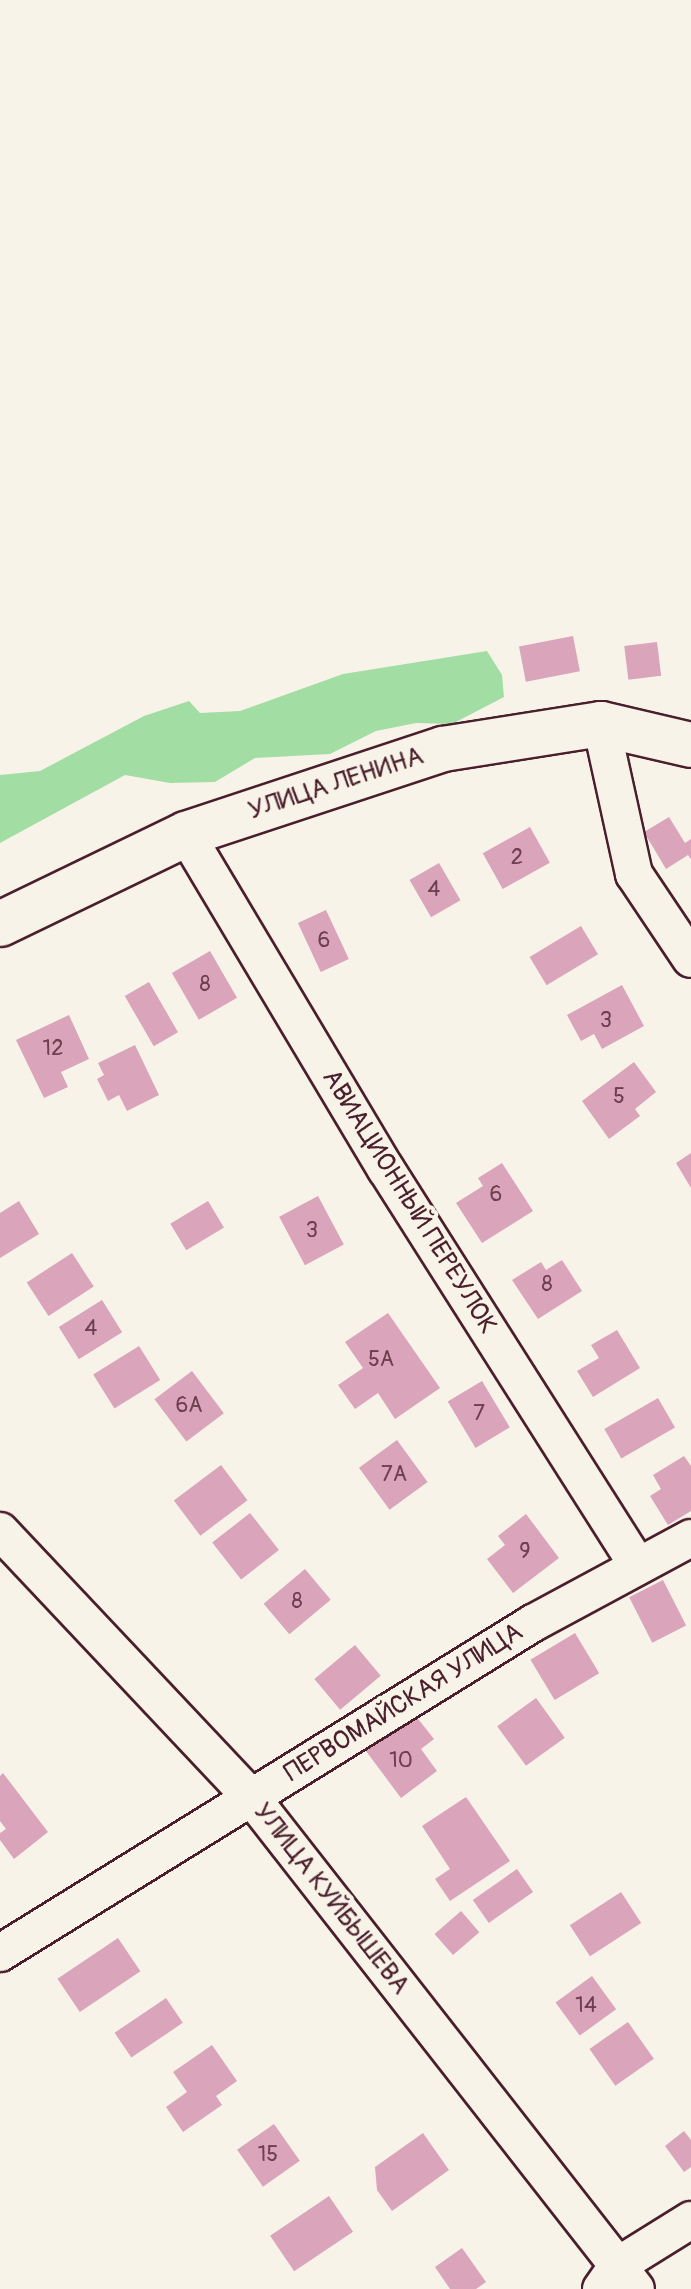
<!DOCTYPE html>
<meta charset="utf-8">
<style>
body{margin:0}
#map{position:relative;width:691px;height:2289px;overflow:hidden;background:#f7f3e8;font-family:Pangolin,sans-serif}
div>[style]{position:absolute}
.green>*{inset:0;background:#a2dea4}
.building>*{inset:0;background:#daa4bb;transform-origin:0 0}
.roads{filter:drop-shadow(2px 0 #4a1f2b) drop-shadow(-2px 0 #4a1f2b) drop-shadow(0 2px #4a1f2b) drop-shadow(0 -2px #4a1f2b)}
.minor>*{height:36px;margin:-18px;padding:0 18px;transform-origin:18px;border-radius:18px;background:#f7f3e8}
.tertiary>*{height:44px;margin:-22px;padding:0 22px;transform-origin:22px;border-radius:22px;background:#f7f3e8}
span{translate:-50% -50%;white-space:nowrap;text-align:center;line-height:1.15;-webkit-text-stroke:8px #f7f3e8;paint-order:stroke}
.number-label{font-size:22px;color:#6e404f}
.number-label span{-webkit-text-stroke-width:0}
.street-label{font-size:26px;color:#4a1f2b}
</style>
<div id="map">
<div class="green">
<div style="clip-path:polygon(487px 651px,502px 675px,504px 697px,452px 724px,416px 723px,376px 731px,330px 754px,255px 758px,215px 782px,170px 783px,125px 775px,0 843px,0 775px,40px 771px,144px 716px,189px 701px,200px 713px,240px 711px,343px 674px)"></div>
</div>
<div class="building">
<div style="left:573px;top:636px;width:36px;height:55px;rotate:79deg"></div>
<div style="left:657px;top:642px;width:34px;height:33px;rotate:83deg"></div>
<div style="clip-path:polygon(669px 817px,685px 843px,691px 839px,691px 859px,688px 855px,666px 869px,644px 832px)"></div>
<div style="left:530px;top:827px;width:41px;height:54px;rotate:61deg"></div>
<div style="left:439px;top:863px;width:43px;height:34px;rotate:60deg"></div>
<div style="left:326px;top:910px;width:54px;height:31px;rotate:65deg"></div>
<div style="left:581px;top:926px;width:33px;height:60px;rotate:59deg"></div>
<div style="left:210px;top:951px;width:54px;height:44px;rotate:60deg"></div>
<div style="left:149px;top:982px;width:58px;height:28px;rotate:60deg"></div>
<div style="clip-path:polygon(622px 985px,644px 1026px,602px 1049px,594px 1034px,581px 1041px,567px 1015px)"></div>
<div style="clip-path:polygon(69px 1015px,89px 1059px,61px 1072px,68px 1087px,44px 1098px,16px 1040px)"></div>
<div style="clip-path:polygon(135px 1045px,159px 1095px,127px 1111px,119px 1095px,108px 1101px,97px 1079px,104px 1075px,98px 1063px)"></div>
<div style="clip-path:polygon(634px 1062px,656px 1092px,635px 1109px,640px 1116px,609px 1139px,582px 1101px)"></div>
<div style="clip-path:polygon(691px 1153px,691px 1188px,676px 1163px)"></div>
<div style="clip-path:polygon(502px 1163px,533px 1211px,482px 1243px,456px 1203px,483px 1186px,478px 1178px)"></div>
<div style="left:318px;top:1196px;width:55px;height:44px;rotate:62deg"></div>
<div style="clip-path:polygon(19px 1201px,39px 1234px,0 1258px,0 1213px)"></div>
<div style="left:208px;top:1201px;width:31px;height:44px;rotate:59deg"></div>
<div style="left:72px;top:1253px;width:40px;height:54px;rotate:57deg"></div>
<div style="clip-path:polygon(562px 1260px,582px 1291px,538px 1319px,512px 1280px,541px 1262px,546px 1270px)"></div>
<div style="left:102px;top:1300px;width:38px;height:51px;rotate:58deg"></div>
<div style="clip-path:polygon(388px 1313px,440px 1388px,395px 1419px,378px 1393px,355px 1409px,338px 1385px,363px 1368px,345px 1342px)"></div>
<div style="clip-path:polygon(617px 1330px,640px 1368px,593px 1397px,577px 1371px,599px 1358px,591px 1345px)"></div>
<div style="left:139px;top:1346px;width:40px;height:54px;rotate:58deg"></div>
<div style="left:192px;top:1371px;width:53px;height:47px;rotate:53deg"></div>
<div style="left:482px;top:1381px;width:54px;height:40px;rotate:59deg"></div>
<div style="left:658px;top:1398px;width:34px;height:62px;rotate:60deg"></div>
<div style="left:397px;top:1440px;width:52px;height:47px;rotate:54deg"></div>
<div style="clip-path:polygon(684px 1456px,691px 1466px,691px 1511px,668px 1525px,650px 1496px,661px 1489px,653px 1475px)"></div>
<div style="left:221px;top:1465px;width:44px;height:59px;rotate:53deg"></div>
<div style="left:250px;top:1513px;width:47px;height:48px;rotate:52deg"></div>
<div style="clip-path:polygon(526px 1514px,559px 1558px,513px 1593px,487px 1559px,505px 1545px,498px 1536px)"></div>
<div style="left:305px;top:1569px;width:40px;height:54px;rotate:50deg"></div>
<div style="left:663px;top:1580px;width:51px;height:38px;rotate:63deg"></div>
<div style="left:575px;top:1633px;width:47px;height:52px;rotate:59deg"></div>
<div style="left:355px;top:1645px;width:40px;height:53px;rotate:50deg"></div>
<div style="left:536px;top:1698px;width:49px;height:48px;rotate:54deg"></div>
<div style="clip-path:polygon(415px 1715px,434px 1739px,421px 1749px,437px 1771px,401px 1798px,366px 1751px)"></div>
<div style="clip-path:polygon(3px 1773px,48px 1832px,14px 1859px,0 1840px,0 1833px,6px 1829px,0 1821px,0 1776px)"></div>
<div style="clip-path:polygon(466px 1797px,510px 1861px,450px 1901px,435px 1879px,450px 1869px,422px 1826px)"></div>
<div style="left:517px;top:1869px;width:28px;height:54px;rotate:55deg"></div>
<div style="left:621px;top:1892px;width:37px;height:61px;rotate:57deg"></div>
<div style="left:461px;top:1911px;width:28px;height:35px;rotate:49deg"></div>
<div style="left:118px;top:1938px;width:40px;height:73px;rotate:56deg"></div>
<div style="left:592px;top:1976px;width:41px;height:45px;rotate:54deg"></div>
<div style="left:166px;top:1998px;width:30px;height:62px;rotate:56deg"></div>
<div style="left:628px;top:2022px;width:45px;height:47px;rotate:55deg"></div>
<div style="clip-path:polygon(212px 2045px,237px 2081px,216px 2096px,222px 2105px,183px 2132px,166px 2107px,187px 2092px,173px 2072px)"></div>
<div style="left:274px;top:2124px;width:45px;height:45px;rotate:55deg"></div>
<div style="clip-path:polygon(684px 2131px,691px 2140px,691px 2167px,684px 2172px,665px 2146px)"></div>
<div style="clip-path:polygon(423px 2133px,449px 2170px,392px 2211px,377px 2190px,375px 2167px)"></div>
<div style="left:329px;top:2196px;width:43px;height:71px;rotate:56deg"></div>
<div style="clip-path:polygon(462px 2248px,486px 2282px,476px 2289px,450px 2289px,435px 2267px)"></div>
</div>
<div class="roads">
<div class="minor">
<div style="left:601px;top:724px;width:154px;rotate:77.6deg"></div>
<div style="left:634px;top:874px;width:102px;rotate:56.2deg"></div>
<div style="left:186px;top:834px;width:390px;rotate:59.2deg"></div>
<div style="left:386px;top:1169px;width:470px;rotate:57.6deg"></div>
<div style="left:0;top:1531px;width:367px;rotate:46.7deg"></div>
<div style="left:252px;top:1798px;width:623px;rotate:51.97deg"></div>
<div style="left:0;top:1953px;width:627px;rotate:-31.76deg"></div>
<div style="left:533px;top:1623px;width:179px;rotate:-28.3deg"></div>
<div style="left:601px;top:2289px;width:28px;rotate:-55deg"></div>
<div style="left:617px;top:2266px;width:87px;rotate:-31.9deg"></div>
</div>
<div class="tertiary">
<div style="left:0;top:924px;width:207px;rotate:-25.8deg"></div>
<div style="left:186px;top:834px;width:271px;rotate:-18.3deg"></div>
<div style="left:443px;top:749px;width:160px;rotate:-9deg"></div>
<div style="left:601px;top:724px;width:92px;rotate:13.1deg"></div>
</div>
</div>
<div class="number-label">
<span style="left:517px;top:858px">2</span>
<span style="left:434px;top:890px">4</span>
<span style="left:324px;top:941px">6</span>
<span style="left:205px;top:985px">8</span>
<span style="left:606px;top:1021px">3</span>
<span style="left:53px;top:1049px">12</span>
<span style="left:619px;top:1097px">5</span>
<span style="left:496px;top:1195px">6</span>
<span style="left:312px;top:1231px">3</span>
<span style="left:547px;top:1285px">8</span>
<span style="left:91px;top:1329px">4</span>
<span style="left:381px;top:1360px">5А</span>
<span style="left:189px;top:1406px">6А</span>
<span style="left:479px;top:1414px">7</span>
<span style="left:394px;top:1475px">7А</span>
<span style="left:525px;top:1552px">9</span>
<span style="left:297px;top:1602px">8</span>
<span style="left:401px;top:1761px">10</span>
<span style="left:586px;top:2006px">14</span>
<span style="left:268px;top:2155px">15</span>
</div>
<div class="street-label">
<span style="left:336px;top:784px;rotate:-18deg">УЛИЦА ЛЕНИНА</span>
<span style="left:409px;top:1202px;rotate:58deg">АВИАЦИОННЫЙ ПЕРЕУЛОК</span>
<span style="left:404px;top:1703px;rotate:-32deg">ПЕРВОМАЙСКАЯ УЛИЦА</span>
<span style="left:331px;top:1899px;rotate:52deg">УЛИЦА КУЙБЫШЕВА</span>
</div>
</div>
